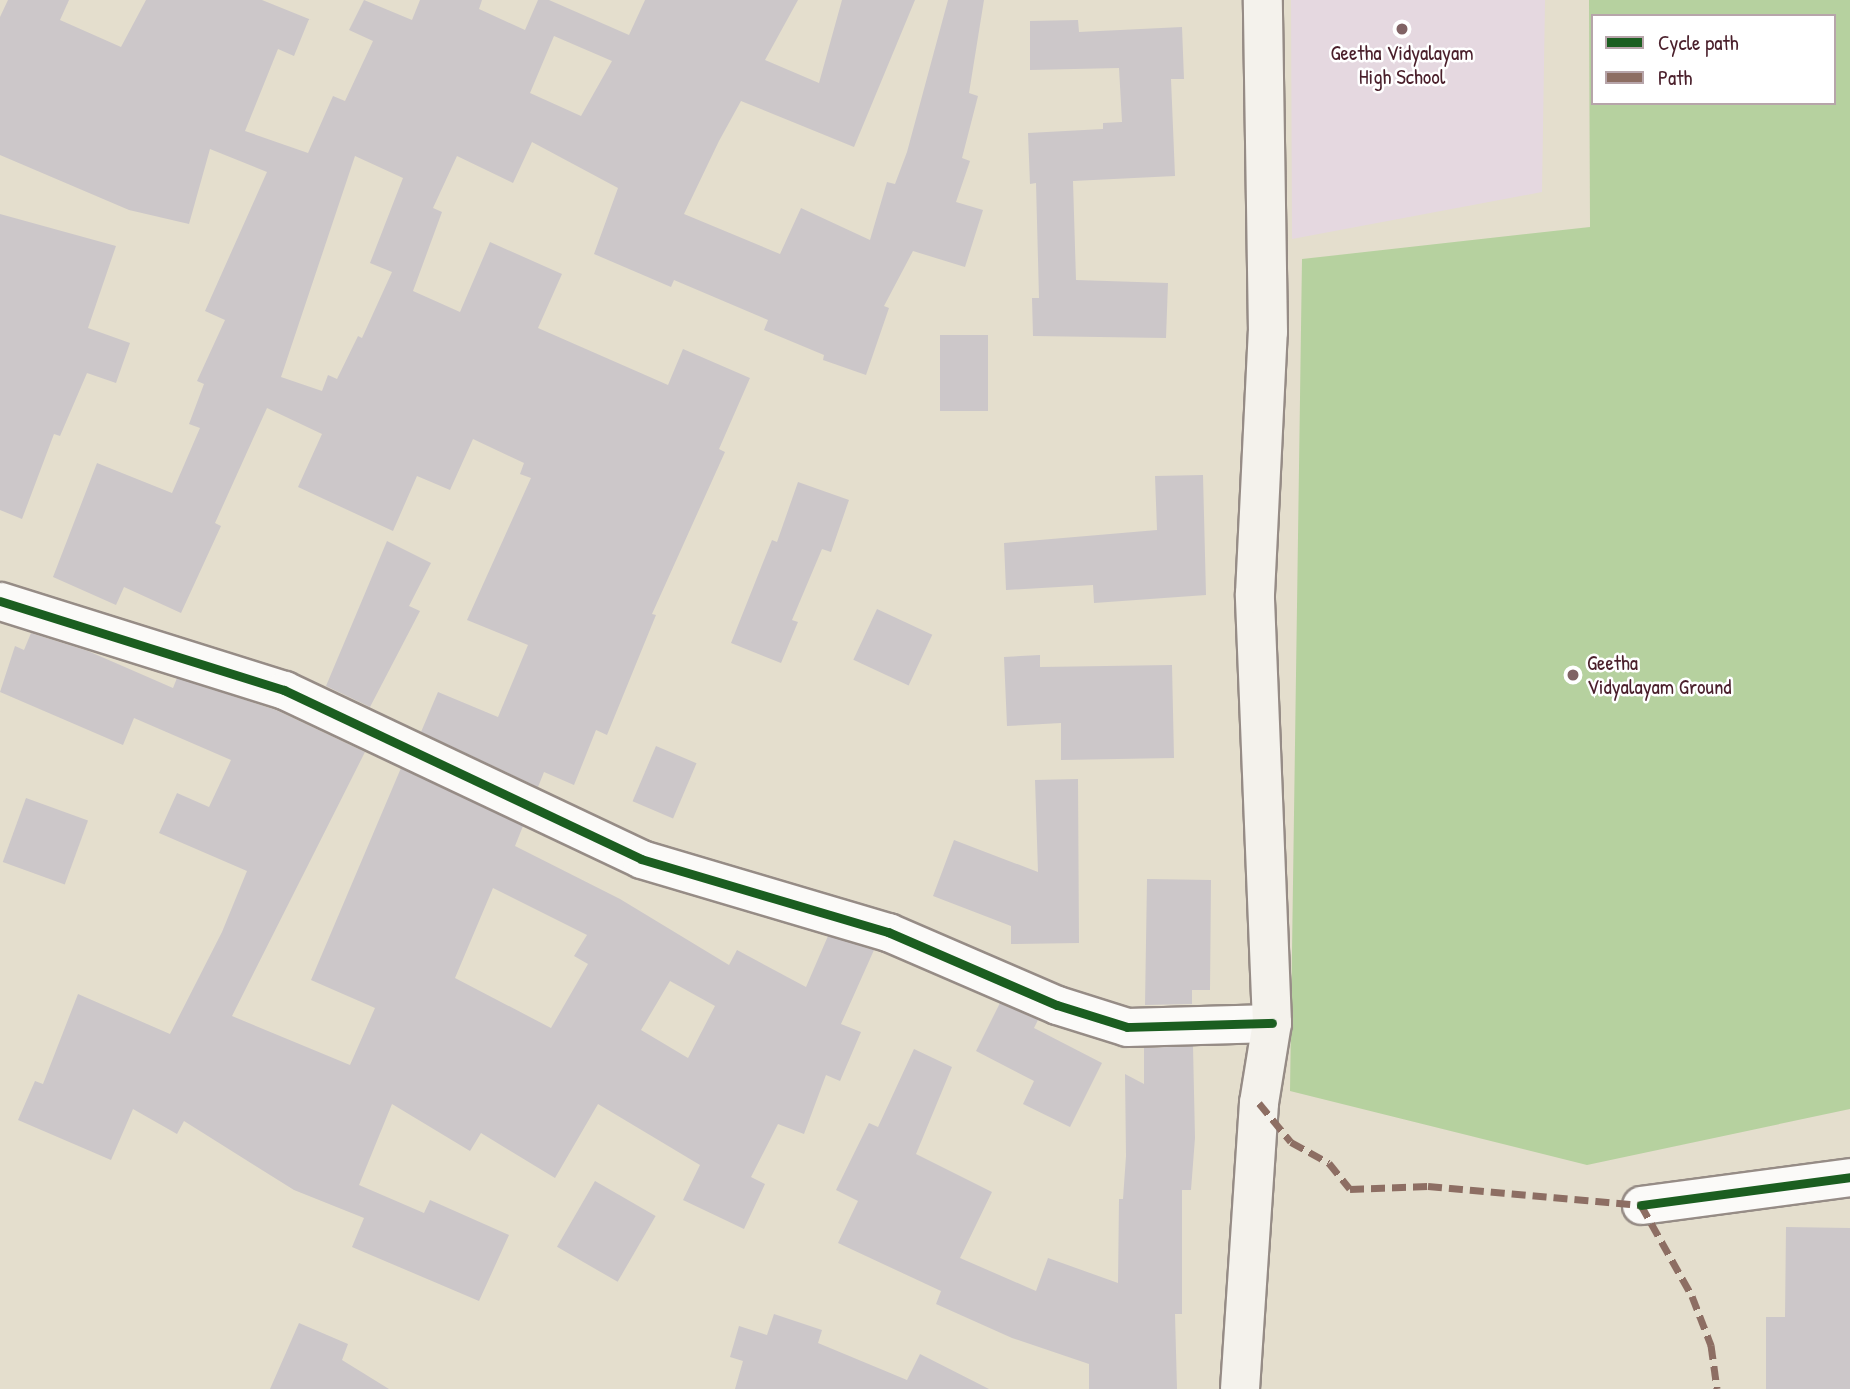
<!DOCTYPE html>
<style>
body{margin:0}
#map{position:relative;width:1850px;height:1389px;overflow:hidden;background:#e4decd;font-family:"Patrick Hand",sans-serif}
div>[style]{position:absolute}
.built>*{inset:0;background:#e5d8e0}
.green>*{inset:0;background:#b6d19f}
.building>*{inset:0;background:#ccc7c9;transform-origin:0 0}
.roads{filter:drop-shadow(2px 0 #968c86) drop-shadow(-2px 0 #968c86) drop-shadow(0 2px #968c86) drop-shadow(0 -2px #968c86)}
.minor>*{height:37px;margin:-18.5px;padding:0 18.5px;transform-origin:18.5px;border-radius:18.5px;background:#fbfaf8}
.secondary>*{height:38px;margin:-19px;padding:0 19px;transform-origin:19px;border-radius:19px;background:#f4f2ec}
.quiet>*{height:7px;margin-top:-3.5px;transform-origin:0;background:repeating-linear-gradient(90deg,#8d6e63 0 14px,transparent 0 21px)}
.cycleway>*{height:9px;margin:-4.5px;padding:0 4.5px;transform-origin:4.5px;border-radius:4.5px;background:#1b5e20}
.dots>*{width:19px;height:19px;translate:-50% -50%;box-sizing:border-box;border:4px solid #fff;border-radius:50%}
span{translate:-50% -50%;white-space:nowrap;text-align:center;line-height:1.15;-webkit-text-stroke:5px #fff;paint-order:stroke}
.poi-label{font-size:21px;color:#4a1f2b}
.left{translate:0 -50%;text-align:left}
.legend{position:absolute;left:1591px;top:14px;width:245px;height:91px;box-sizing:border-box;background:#fff;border:2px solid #b7a5aa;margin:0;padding:9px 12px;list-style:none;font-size:21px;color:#4a1f2b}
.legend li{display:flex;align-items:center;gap:14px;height:35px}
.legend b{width:35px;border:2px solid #b7a5aa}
</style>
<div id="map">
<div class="built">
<div style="clip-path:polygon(1291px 0,1545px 0,1542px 192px,1292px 239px)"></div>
</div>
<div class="green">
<div style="clip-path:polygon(evenodd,1589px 0,1850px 0,1850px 1109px,1587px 1165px,1290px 1091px,1302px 259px,1590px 227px,1589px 0,1593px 16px,1834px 16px,1834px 103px,1593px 103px,1593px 16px)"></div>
</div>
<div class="building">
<div style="clip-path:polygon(evenodd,8px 0,69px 0,60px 20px,121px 47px,146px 0,262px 0,309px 19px,294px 56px,278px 49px,245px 131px,308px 153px,333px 96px,345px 101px,373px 41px,349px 30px,364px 0,412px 20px,420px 0,482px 0,479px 9px,525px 30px,538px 0,549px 0,629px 35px,645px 0,798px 0,765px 60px,819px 83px,842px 0,915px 0,854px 147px,741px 101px,719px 141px,684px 214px,780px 254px,801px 208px,870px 240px,887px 182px,895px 184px,907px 152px,948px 0,984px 0,969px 93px,978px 96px,962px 158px,970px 161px,956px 202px,983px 210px,965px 267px,913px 251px,884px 306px,889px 308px,866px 375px,823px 360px,824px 355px,764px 330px,768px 320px,674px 280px,671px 287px,594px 254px,618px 188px,532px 142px,513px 183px,457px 156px,433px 208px,442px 212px,413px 291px,460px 312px,490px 242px,562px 274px,538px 328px,668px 385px,683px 349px,750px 378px,719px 449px,725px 452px,652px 614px,656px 615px,607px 735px,596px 730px,574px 785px,544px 772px,538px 787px,421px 732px,438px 692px,498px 717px,528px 645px,467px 620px,531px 478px,520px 474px,524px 463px,473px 439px,450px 490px,417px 476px,393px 531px,298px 487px,322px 434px,267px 408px,215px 523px,221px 526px,181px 613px,124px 587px,116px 605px,53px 577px,97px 463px,172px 493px,200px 428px,189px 424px,204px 384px,197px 381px,225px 320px,205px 311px,267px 172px,210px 149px,189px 224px,129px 210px,0 155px,0 17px,8px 0,554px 36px,612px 61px,581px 116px,530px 93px,554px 36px,8px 0,355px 156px,403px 178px,370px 263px,392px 272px,362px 338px,358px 336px,337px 379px,328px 375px,322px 391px,281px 377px,355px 156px)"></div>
<div style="clip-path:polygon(1078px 20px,1079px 32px,1182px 27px,1184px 79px,1171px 79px,1175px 176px,1073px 181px,1076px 280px,1168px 283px,1166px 338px,1033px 336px,1032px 298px,1039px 298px,1036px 183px,1030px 184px,1028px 133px,1103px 129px,1103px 123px,1122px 122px,1119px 68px,1030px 70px,1030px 21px)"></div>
<div style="clip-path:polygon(0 214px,116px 246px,88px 328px,130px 343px,116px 383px,87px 373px,60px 436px,54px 434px,22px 519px,0 510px)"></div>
<div style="left:940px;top:335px;width:48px;height:76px"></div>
<div style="clip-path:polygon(1203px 475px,1206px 595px,1094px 603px,1093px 585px,1006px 590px,1004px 543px,1157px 530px,1155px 476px)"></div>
<div style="clip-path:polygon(798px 482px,849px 500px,831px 552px,822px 549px,792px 620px,798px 622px,781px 663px,731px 643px,772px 540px,777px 542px)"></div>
<div style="clip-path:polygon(387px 541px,431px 563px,409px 606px,420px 611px,370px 707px,326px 686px)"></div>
<div style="left:877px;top:609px;width:61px;height:56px;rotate:25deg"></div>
<div style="clip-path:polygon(evenodd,31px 633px,88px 651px,173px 688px,177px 678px,276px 710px,365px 752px,232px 1016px,350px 1065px,375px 1008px,311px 980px,401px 768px,523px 826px,515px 846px,620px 899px,729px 965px,737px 950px,806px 987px,828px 936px,874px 950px,841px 1024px,861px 1032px,840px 1081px,826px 1075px,804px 1134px,778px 1124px,751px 1177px,765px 1184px,744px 1229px,683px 1200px,700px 1165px,598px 1104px,555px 1178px,481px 1133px,470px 1151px,392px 1104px,359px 1185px,424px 1213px,430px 1200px,509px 1235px,479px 1301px,352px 1247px,364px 1218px,294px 1190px,184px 1121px,177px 1134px,133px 1109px,111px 1160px,18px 1120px,35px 1081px,43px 1084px,78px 994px,170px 1034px,222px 932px,247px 871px,159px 833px,177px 793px,209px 807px,231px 760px,134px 718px,123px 745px,0 692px,15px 646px,24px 650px,31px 633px,493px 888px,587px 935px,574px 956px,588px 964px,551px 1028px,455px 978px,493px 888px,31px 633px,670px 981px,715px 1006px,688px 1058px,641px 1030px,670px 981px)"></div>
<div style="clip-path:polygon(1040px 655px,1040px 667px,1172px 665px,1174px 758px,1061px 760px,1061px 723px,1007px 726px,1004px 657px)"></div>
<div style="left:656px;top:746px;width:44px;height:60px;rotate:23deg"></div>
<div style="clip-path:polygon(1078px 779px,1079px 943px,1011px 944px,1011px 926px,933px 896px,954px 840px,1038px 872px,1035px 780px)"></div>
<div style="left:26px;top:798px;width:66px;height:68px;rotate:20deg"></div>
<div style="clip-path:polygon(1147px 879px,1211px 880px,1210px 990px,1192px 990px,1192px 1004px,1145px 1005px)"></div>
<div style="clip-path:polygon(1000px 1003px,1038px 1020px,1034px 1028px,1102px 1063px,1070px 1127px,1023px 1104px,1034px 1081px,976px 1051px)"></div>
<div style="clip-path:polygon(1193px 1046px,1195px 1138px,1191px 1190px,1182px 1190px,1182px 1314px,1175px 1314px,1177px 1389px,1089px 1389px,1089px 1364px,1012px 1338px,936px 1304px,941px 1291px,838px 1243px,858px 1201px,836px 1190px,869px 1123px,878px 1127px,914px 1049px,952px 1067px,916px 1154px,992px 1192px,960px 1258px,1036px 1291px,1048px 1258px,1118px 1283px,1119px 1199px,1123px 1199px,1126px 1156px,1125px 1074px,1144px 1084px,1144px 1048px)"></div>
<div style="left:595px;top:1181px;width:70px;height:76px;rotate:30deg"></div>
<div style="clip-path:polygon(1786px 1227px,1850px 1228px,1850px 1389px,1766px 1389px,1766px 1317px,1785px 1317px)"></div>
<div style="clip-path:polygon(774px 1314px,822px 1330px,818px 1343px,907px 1380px,920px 1354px,989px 1389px,735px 1389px,743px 1361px,730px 1357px,739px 1326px,767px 1335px)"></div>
<div style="clip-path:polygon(299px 1323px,348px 1344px,342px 1360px,389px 1389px,270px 1389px)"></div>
</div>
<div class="roads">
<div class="minor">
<div style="left:0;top:601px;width:298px;rotate:17.4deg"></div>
<div style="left:284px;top:690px;width:395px;rotate:25.3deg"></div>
<div style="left:641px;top:859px;width:258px;rotate:16.5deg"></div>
<div style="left:888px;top:932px;width:184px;rotate:23.4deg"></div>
<div style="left:1057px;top:1005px;width:73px;rotate:17.4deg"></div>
<div style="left:1127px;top:1027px;width:145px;rotate:-1.6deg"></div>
<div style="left:1641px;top:1205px;width:211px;rotate:-7.6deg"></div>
</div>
<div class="secondary">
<div style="left:1240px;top:1389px;width:287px;rotate:-86.2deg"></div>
<div style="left:1259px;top:1103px;width:81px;rotate:-80.8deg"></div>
<div style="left:1272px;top:1023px;width:429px;rotate:-92.3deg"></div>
<div style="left:1255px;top:594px;width:262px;rotate:-87.2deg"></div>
<div style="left:1268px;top:332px;width:332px;rotate:-90.9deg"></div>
</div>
</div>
<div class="quiet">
<div style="left:1259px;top:1103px;width:50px;rotate:50.6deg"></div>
<div style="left:1291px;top:1142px;width:43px;rotate:28.9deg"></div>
<div style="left:1329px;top:1163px;width:33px;rotate:51deg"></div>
<div style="left:1350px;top:1189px;width:78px;rotate:-2.2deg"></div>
<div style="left:1428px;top:1186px;width:214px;rotate:5.1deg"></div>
<div style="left:1641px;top:1205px;width:104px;rotate:60.7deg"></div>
<div style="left:1692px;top:1296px;width:53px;rotate:68.8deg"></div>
<div style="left:1711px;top:1345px;width:44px;rotate:82.2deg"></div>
</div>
<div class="cycleway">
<div style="left:0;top:601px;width:298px;rotate:17.4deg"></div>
<div style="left:284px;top:690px;width:395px;rotate:25.3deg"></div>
<div style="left:641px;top:859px;width:258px;rotate:16.5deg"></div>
<div style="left:888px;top:932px;width:184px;rotate:23.4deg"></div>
<div style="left:1057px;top:1005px;width:73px;rotate:17.4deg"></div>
<div style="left:1127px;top:1027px;width:145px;rotate:-1.6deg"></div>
<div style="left:1641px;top:1205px;width:211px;rotate:-7.6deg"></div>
</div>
<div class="dots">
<div style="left:1402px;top:29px;background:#806264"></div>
<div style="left:1573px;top:675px;background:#806264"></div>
</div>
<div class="poi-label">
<span style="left:1402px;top:65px">Geetha Vidyalayam<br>High School</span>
<span class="left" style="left:1587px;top:675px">Geetha<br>Vidyalayam Ground</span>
</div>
<ul class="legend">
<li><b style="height:9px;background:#1b5e20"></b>Cycle path</li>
<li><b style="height:9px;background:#8d6e63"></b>Path</li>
</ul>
</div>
